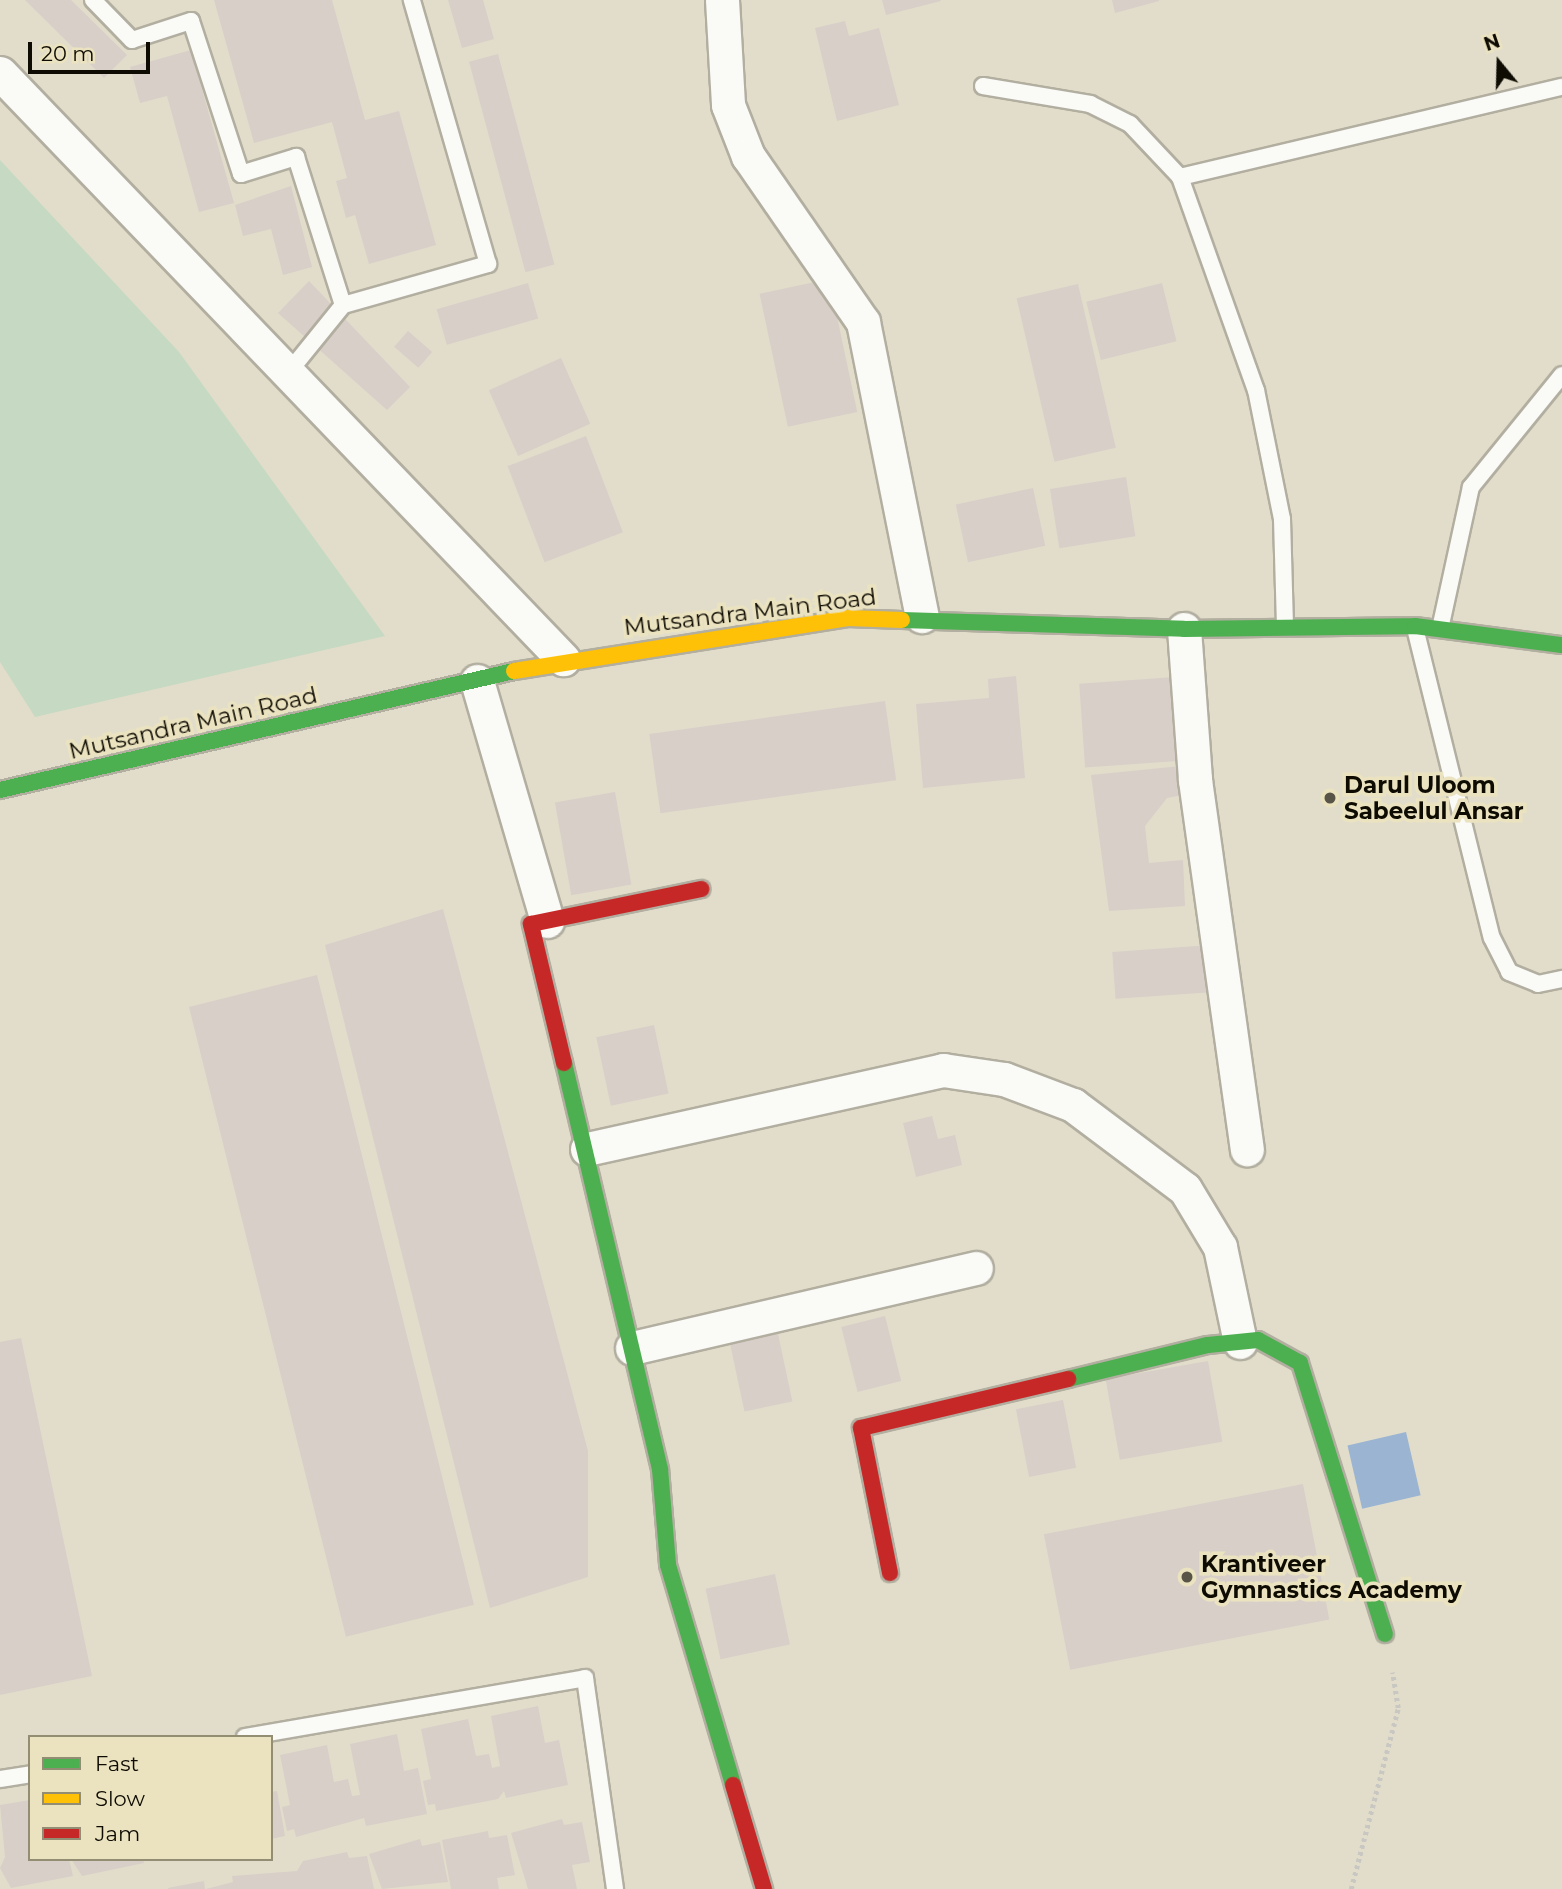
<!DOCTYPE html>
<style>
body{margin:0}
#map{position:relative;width:1562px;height:1889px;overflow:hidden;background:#e1ddca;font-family:Montserrat,sans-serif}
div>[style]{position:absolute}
.green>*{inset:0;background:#c6d9c2}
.water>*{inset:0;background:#9ab4d2;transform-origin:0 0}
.building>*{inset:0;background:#d8cfc9;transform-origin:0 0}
.path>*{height:4.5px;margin-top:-2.25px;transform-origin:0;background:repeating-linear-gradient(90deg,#c8c7c2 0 3.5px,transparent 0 7px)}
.roads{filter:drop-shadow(2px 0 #b2aea0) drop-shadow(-2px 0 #b2aea0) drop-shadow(0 2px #b2aea0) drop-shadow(0 -2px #b2aea0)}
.lane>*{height:16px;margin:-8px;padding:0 8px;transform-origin:8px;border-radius:8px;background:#fafaf7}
.street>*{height:33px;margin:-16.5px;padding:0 16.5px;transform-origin:16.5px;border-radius:16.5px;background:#fafaf7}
.fast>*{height:16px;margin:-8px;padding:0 8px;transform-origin:8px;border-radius:8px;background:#4caf50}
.slow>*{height:16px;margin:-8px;padding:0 8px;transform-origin:8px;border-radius:8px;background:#ffc107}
.jam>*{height:16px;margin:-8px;padding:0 8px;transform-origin:8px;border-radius:8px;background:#c62828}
.dots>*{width:19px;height:19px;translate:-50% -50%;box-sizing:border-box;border:4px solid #ebe3c0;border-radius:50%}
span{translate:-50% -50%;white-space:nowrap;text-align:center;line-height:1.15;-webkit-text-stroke:7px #ebe3c0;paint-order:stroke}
.street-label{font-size:23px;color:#0e0b02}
.poi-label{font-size:23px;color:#0e0b02;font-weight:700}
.left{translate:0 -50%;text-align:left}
.legend{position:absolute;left:28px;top:1735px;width:245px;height:126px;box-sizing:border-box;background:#ebe3c0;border:2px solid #938d74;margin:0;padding:9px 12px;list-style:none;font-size:21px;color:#0e0b02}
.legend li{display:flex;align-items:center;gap:14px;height:35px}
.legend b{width:35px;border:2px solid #938d74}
.north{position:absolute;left:1464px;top:28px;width:70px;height:70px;-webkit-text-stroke:5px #ebe3c0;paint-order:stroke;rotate:341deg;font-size:19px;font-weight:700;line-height:28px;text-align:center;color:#0e0b02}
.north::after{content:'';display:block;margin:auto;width:24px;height:32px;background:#0e0b02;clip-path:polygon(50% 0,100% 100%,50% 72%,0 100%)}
.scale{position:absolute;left:28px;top:42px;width:122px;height:32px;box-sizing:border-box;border:4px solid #0e0b02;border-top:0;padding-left:9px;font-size:21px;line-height:24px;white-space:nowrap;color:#0e0b02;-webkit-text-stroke:5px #ebe3c0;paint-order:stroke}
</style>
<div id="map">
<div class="green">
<div style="clip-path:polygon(0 160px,179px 352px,385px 636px,35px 717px,0 662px)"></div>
</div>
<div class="water">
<div style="left:1406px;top:1432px;width:65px;height:60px;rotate:77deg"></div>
</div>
<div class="building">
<div style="clip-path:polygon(25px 0,71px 0,127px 55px,104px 78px)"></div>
<div style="clip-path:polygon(214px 0,332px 0,365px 120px,399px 111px,436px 245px,369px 264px,355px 215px,346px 218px,336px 181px,347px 178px,332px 122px,254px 143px)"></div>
<div style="clip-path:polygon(448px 0,483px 0,494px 39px,462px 48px)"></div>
<div style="clip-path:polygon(882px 0,940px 0,941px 1px,886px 15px)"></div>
<div style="clip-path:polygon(1112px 0,1159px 0,1159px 1px,1115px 13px)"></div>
<div style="clip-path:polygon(845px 21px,849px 36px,879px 28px,899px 105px,837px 121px,815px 28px)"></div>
<div style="clip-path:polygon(191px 50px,234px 203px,199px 212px,167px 96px,140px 103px,130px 67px)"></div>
<div style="left:498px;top:54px;width:218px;height:30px;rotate:75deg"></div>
<div style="clip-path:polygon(291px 186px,312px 267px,283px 275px,271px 229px,243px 236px,235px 205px)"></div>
<div style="left:829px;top:279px;width:136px;height:71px;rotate:78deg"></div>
<div style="clip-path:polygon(309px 281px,410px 387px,387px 410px,278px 313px)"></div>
<div style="left:528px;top:283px;width:37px;height:95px;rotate:74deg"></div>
<div style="left:1162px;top:283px;width:60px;height:78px;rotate:76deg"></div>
<div style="left:1078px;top:284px;width:168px;height:63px;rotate:77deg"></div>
<div style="left:408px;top:331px;width:32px;height:21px;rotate:41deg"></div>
<div style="left:561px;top:358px;width:72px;height:79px;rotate:66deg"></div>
<div style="left:586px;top:436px;width:103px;height:84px;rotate:69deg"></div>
<div style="left:1126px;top:477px;width:60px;height:77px;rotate:81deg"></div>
<div style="left:1033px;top:488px;width:59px;height:79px;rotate:78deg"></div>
<div style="clip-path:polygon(1016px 676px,1025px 778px,923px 788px,916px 704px,989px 698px,988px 679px)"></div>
<div style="left:1175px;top:677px;width:84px;height:96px;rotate:86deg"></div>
<div style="left:885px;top:701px;width:80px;height:238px;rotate:82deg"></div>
<div style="clip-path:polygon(1181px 766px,1183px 795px,1167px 798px,1145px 826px,1149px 863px,1183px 860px,1185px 906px,1109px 911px,1091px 775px)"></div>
<div style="left:615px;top:792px;width:94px;height:61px;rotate:80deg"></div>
<div style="clip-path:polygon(443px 909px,588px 1451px,588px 1577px,490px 1608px,325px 945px)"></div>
<div style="left:1211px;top:945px;width:47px;height:99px;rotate:86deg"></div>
<div style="left:317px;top:975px;width:649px;height:132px;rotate:76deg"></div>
<div style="left:654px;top:1025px;width:70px;height:59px;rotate:78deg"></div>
<div style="clip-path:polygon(932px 1116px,938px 1139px,955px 1135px,962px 1165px,916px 1177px,903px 1123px)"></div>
<div style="left:885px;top:1316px;width:67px;height:45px;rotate:76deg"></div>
<div style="left:777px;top:1329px;width:74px;height:49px;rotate:78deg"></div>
<div style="clip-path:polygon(21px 1338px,92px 1676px,0 1695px,0 1342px)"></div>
<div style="left:1208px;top:1361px;width:82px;height:104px;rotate:80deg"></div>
<div style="left:1063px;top:1400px;width:69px;height:48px;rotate:79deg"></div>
<div style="left:1303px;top:1484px;width:138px;height:264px;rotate:79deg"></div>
<div style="left:775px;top:1574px;width:72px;height:71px;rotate:78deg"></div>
<div style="clip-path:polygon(538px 1706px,545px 1743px,559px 1740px,568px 1785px,506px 1798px,504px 1791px,498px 1799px,436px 1811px,435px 1804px,428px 1805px,423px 1781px,431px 1779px,421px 1729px,468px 1719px,476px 1756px,489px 1754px,492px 1768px,500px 1766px,491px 1716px)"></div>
<div style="clip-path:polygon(397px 1734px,404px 1771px,418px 1768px,427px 1814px,366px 1826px,364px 1818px,296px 1837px,294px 1829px,287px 1831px,282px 1807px,290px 1805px,280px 1755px,327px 1745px,334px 1782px,348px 1779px,352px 1796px,360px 1795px,350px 1744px)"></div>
<div style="clip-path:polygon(277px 1791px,285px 1836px,271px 1839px,271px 1792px)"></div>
<div style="clip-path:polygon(30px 1800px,30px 1859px,69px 1859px,73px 1876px,11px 1888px,0 1868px,5px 1857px,0 1805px)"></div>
<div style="clip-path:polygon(562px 1819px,564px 1825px,582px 1822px,590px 1862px,572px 1865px,577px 1889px,528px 1889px,511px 1833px)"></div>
<div style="clip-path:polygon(488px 1831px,489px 1838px,507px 1835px,515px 1875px,497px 1878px,499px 1889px,451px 1889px,442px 1840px)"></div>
<div style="clip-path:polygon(420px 1839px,422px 1846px,440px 1842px,448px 1882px,382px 1889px,369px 1854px)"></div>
<div style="clip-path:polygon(347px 1852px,349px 1858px,367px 1856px,374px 1889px,206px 1889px,233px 1882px,232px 1876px,297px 1871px,303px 1861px)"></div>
<div style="clip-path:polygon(71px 1859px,143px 1859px,144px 1863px,82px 1876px)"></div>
<div style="clip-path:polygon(204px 1881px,205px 1889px,168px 1889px,168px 1888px)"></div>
</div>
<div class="path">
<div style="left:1351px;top:1889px;width:187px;rotate:-75.4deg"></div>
<div style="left:1398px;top:1708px;width:36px;rotate:-99deg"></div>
</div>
<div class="roads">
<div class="lane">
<div style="left:93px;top:0;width:56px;rotate:45.7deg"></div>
<div style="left:132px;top:40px;width:62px;rotate:-17.9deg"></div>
<div style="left:191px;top:21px;width:161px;rotate:71.9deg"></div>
<div style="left:241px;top:174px;width:58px;rotate:-17.2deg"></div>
<div style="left:296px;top:157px;width:155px;rotate:72.4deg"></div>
<div style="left:983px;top:86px;width:109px;rotate:9.5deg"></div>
<div style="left:1090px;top:104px;width:45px;rotate:26.6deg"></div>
<div style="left:1130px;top:124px;width:73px;rotate:46.7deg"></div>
<div style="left:1180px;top:177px;width:226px;rotate:70.4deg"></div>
<div style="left:1256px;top:390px;width:132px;rotate:78.6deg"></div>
<div style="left:1282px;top:519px;width:108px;rotate:88.4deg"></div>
<div style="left:1180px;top:177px;width:392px;rotate:-13.3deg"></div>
<div style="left:288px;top:373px;width:87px;rotate:-51deg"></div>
<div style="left:343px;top:305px;width:151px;rotate:-15.8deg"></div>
<div style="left:488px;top:264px;width:275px;rotate:-106.1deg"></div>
<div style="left:1415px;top:628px;width:319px;rotate:76.1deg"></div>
<div style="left:1492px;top:938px;width:38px;rotate:63deg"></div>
<div style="left:1509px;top:972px;width:31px;rotate:22deg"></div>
<div style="left:1538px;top:984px;width:25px;rotate:-12deg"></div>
<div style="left:1440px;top:629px;width:145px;rotate:-77.7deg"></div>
<div style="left:1471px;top:487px;width:144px;rotate:-50.9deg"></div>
<div style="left:245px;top:1737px;width:345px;rotate:-9.8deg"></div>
<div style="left:585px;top:1678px;width:213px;rotate:81.9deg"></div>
<div style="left:0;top:1779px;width:30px;rotate:-9deg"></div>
</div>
<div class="street">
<div style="left:722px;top:0;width:105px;rotate:86.7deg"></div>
<div style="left:728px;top:105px;width:55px;rotate:68.6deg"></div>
<div style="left:748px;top:156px;width:202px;rotate:55.3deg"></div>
<div style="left:863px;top:322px;width:300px;rotate:78.7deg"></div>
<div style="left:0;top:73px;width:813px;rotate:46.15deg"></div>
<div style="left:1184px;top:629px;width:151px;rotate:85.8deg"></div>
<div style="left:1195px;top:780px;width:373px;rotate:82deg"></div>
<div style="left:477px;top:681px;width:250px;rotate:73.7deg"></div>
<div style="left:587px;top:1149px;width:365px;rotate:-12.5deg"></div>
<div style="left:943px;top:1070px;width:62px;rotate:8.4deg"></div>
<div style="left:1004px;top:1079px;width:74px;rotate:20.6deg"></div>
<div style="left:1073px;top:1105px;width:140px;rotate:36.9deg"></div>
<div style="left:1185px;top:1189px;width:68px;rotate:58.9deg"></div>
<div style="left:1220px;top:1247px;width:97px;rotate:78.1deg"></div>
<div style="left:632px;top:1348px;width:353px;rotate:-13.1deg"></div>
</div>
<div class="fast">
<div style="left:902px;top:620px;width:282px;rotate:1.8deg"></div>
<div style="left:1184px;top:629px;width:231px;rotate:-0.7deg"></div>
<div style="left:1415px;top:626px;width:148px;rotate:7.4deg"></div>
<div style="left:0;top:790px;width:528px;rotate:-13.04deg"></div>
<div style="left:564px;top:1063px;width:417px;rotate:76.7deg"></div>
<div style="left:660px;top:1469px;width:96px;rotate:85.2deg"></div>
<div style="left:668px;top:1565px;width:229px;rotate:73.5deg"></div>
<div style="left:1068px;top:1379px;width:144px;rotate:-13.7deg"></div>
<div style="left:1208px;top:1345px;width:50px;rotate:-5.7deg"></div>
<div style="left:1258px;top:1340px;width:48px;rotate:28.7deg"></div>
<div style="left:1300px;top:1363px;width:284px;rotate:72.6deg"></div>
</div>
<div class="slow">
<div style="left:514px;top:671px;width:338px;rotate:-9deg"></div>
<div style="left:848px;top:618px;width:54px;rotate:2.1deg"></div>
</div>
<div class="jam">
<div style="left:564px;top:1063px;width:143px;rotate:-103.4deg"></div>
<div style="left:531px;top:924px;width:174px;rotate:-11.6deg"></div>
<div style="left:890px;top:1573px;width:148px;rotate:-101.3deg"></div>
<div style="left:861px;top:1428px;width:213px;rotate:-13.3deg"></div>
<div style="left:733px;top:1785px;width:109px;rotate:73.4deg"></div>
</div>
</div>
<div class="dots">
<div style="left:1330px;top:798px;background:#585448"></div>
<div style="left:1187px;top:1577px;background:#585448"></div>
</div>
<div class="street-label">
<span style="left:750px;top:612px;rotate:-7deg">Mutsandra Main Road</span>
<span style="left:193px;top:723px;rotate:-13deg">Mutsandra Main Road</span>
</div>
<div class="poi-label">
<span class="left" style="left:1344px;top:798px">Darul Uloom<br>Sabeelul Ansar</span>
<span class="left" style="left:1201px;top:1577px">Krantiveer<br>Gymnastics Academy</span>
</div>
<ul class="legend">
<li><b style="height:9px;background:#4caf50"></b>Fast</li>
<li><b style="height:9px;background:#ffc107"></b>Slow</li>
<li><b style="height:9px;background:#c62828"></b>Jam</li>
</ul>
<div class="north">N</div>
<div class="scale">20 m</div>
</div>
